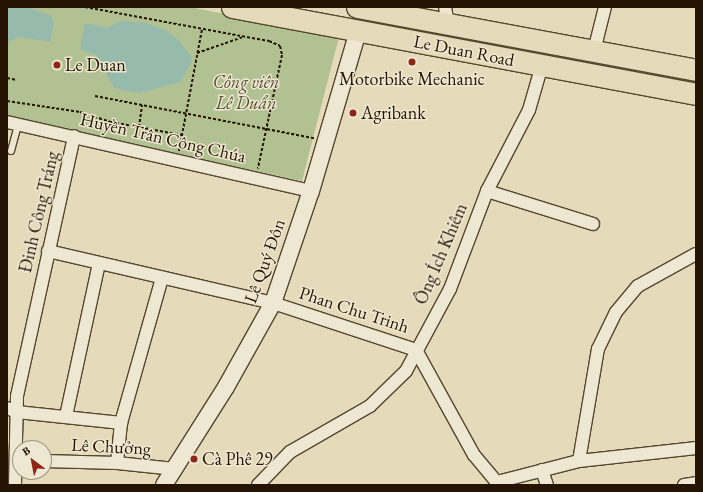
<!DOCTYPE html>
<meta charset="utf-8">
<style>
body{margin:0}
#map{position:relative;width:703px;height:492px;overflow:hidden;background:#e5dbba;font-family:"EB Garamond",serif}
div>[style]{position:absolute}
.green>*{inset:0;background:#b1c192}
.water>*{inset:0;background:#96bbac}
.path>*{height:2px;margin-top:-1px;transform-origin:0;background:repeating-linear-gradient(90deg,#241401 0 3px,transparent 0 5px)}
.roads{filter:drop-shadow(1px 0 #54462f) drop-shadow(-1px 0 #54462f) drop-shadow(0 1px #54462f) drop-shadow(0 -1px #54462f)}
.lane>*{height:6px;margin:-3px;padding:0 3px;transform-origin:3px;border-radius:3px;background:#eee8d2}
.street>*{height:12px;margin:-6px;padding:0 6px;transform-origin:6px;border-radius:6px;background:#eee8d2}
.secondary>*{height:16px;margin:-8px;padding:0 8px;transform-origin:8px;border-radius:8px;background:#eee8d2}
.highway>*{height:21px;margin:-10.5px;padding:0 10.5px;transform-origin:10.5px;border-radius:10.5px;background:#e5dbba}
.dots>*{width:11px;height:11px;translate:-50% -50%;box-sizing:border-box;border:2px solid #eee8d2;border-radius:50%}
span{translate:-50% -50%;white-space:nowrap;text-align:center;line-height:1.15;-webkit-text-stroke:3px #eee8d2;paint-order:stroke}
.street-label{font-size:18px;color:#241401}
.poi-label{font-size:18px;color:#241401}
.left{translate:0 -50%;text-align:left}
.park-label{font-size:18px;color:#555134;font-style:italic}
.frame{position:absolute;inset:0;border:8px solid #241401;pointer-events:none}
.north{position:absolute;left:12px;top:440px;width:40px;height:40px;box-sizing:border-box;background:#eee8d2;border:1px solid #9d937e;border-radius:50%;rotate:328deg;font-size:11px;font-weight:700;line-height:16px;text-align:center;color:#241401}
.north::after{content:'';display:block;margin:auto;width:14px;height:18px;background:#8f2418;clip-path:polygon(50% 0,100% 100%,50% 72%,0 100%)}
</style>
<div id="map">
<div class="green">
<div style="clip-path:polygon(7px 7px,190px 7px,339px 37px,302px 181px,7px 117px)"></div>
</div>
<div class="water">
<div style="clip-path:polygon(7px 7px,27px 7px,51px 16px,54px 23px,50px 42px,18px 37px,7px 43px)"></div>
<div style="clip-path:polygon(120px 21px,147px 23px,167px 31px,178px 40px,191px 56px,192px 61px,180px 82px,139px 93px,114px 88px,96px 55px,80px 49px,85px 23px,107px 28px)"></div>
</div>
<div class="path">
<div style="left:85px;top:7px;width:187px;rotate:10.5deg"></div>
<div style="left:269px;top:41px;width:12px;rotate:24deg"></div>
<div style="left:280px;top:46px;width:9px;rotate:77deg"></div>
<div style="left:282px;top:55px;width:116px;rotate:102deg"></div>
<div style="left:197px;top:53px;width:49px;rotate:-19.2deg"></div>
<div style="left:7px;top:78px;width:10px;rotate:11deg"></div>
<div style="left:95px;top:96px;width:223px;rotate:10.9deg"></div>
<div style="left:7px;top:101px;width:74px;rotate:8.6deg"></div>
<div style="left:80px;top:112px;width:33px;rotate:18deg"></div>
<div style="left:111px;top:122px;width:72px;rotate:10.4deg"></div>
<div style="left:139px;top:127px;width:22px;rotate:-82deg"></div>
<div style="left:179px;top:151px;width:124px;rotate:-79.3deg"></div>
</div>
<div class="roads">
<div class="lane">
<div style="left:11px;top:151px;width:27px;rotate:-75deg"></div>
</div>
<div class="street">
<div style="left:445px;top:7px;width:17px;rotate:80deg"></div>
<div style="left:594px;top:51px;width:45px;rotate:-76deg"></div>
<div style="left:7px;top:122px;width:312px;rotate:12.8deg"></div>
<div style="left:487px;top:191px;width:111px;rotate:17.3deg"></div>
<div style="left:48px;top:251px;width:231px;rotate:13deg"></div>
<div style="left:273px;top:303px;width:151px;rotate:18.2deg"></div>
<div style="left:416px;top:350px;width:120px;rotate:61.1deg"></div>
<div style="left:474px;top:455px;width:35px;rotate:50deg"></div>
<div style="left:497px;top:482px;width:85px;rotate:-14.4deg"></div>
<div style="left:579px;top:461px;width:118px;rotate:-6.3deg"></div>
<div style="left:7px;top:408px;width:11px;rotate:22deg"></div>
<div style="left:17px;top:412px;width:105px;rotate:6deg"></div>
<div style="left:66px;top:416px;width:156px;rotate:-77.8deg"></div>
<div style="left:44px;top:461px;width:73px;rotate:1.6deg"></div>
<div style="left:117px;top:463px;width:58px;rotate:5.9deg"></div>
<div style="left:579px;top:461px;width:114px;rotate:-80.4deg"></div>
<div style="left:598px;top:349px;width:41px;rotate:-64.1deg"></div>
<div style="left:616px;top:312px;width:34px;rotate:-50deg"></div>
<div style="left:638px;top:286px;width:66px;rotate:-28.9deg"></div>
<div style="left:117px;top:463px;width:40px;rotate:-84.3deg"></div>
<div style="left:121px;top:423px;width:151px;rotate:-74.2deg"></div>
<div style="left:542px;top:470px;width:16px;rotate:72deg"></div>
<div style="left:15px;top:485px;width:89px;rotate:-88.7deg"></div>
<div style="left:17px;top:396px;width:266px;rotate:-77.6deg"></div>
<div style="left:258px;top:485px;width:46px;rotate:-45.9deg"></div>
<div style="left:290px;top:452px;width:92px;rotate:-29.9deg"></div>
<div style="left:370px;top:406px;width:50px;rotate:-44.2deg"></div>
<div style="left:406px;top:371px;width:93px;rotate:-61.8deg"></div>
<div style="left:450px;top:289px;width:105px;rotate:-69.3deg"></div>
<div style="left:487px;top:191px;width:91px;rotate:-62.6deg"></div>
<div style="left:529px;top:110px;width:47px;rotate:-73.9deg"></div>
<div style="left:684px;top:485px;width:12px;rotate:-9deg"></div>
</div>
<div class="secondary">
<div style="left:164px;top:485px;width:116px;rotate:-57.7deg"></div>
<div style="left:226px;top:387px;width:96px;rotate:-60.8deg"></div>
<div style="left:273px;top:303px;width:118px;rotate:-71.3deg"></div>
<div style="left:311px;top:191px;width:167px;rotate:-73.6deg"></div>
</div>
<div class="highway">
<div style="left:232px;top:7px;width:472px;rotate:10.6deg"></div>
<div style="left:357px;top:7px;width:345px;rotate:10.5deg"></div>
</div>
</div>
<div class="dots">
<div style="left:412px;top:62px;background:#8f2418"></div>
<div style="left:57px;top:65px;background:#8f2418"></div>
<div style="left:353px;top:113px;background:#8f2418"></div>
<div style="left:194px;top:459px;background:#8f2418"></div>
</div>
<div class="street-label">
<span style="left:464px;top:51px;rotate:11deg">Le Duan Road</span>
<span style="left:163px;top:138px;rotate:13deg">Huyền Trân Công Chúa</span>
<span style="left:39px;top:212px;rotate:-77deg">Đinh Công Tráng</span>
<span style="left:441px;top:254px;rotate:-67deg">Ông Ích Khiêm</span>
<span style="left:265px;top:261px;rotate:-70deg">Lê Quý Đôn</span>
<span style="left:354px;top:310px;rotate:18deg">Phan Chu Trinh</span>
<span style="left:111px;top:447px;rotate:3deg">Lê Chưởng</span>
</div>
<div class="poi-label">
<span class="left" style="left:65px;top:65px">Le Duan</span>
<span style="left:412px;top:79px">Motorbike Mechanic</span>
<span class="left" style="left:361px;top:113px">Agribank</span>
<span class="left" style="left:202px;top:459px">Cà Phê 29</span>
</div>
<div class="park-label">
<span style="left:246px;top:93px">Công viên<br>Lê Duẩn</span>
</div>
<div class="frame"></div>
<div class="north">B</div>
</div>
